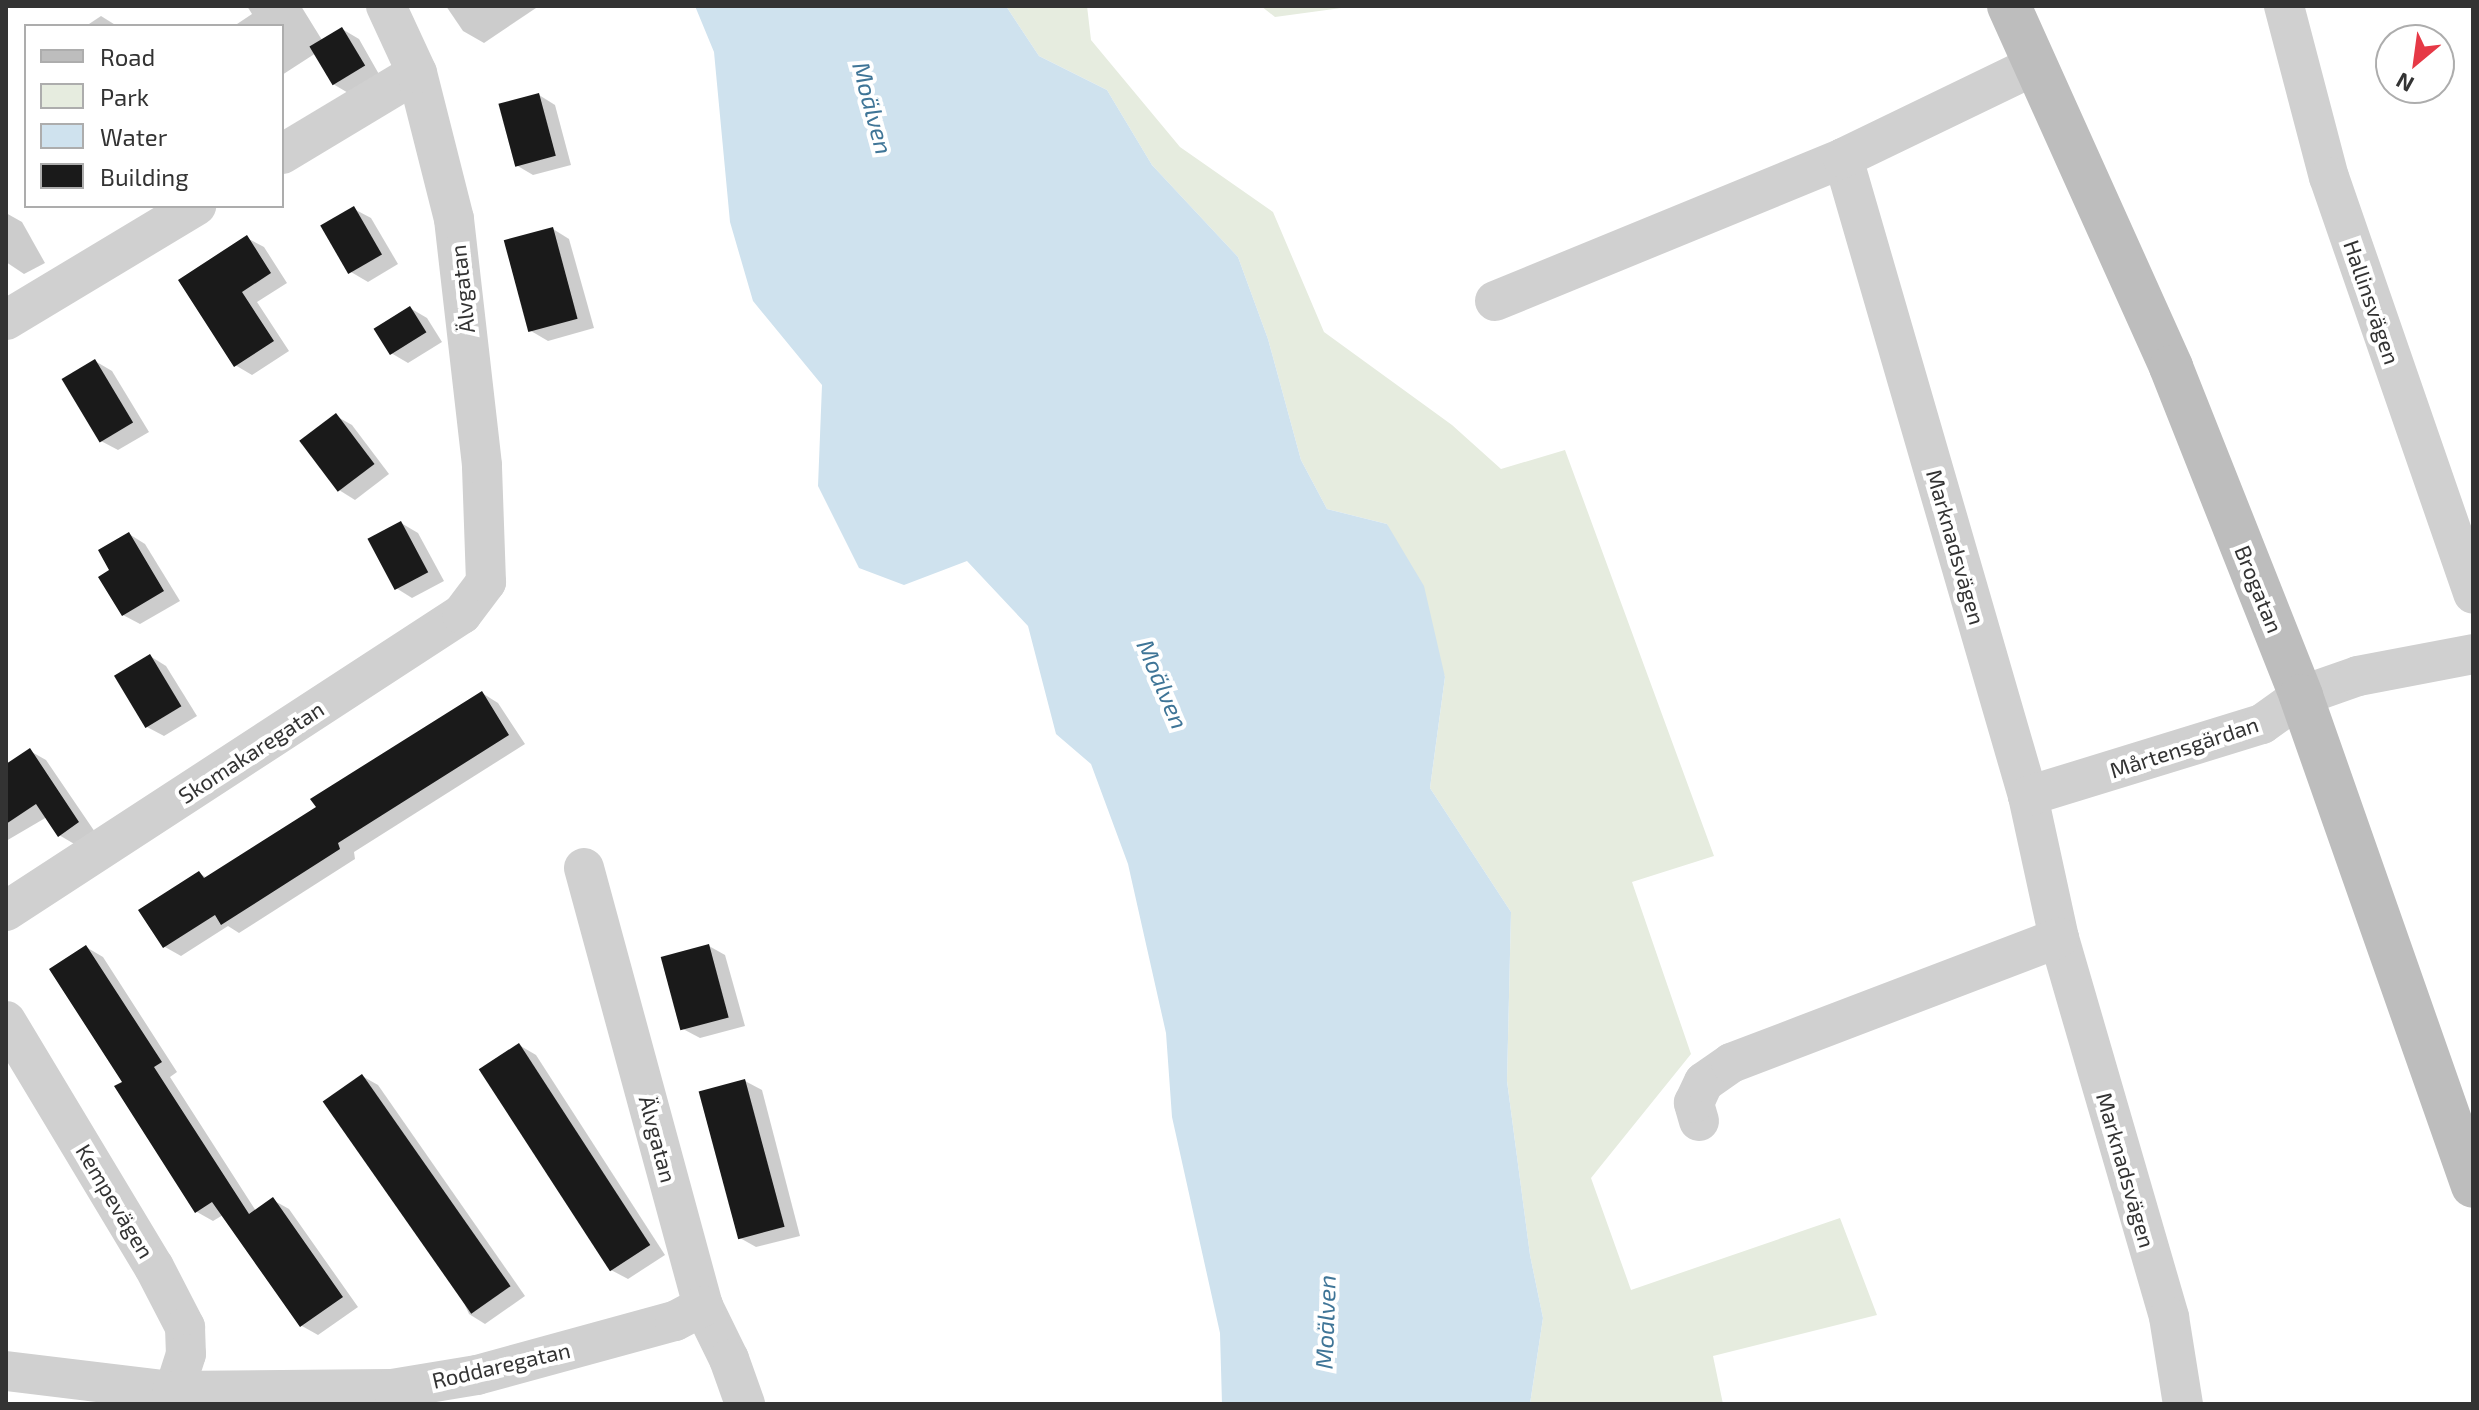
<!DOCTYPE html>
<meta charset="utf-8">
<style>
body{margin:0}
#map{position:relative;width:2479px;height:1410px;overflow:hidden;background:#fff;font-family:"Exo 2",sans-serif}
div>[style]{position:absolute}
.green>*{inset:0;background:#e6ecdf}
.water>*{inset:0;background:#cfe2ee}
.shadow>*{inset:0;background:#0003}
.building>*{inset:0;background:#1a1a1a;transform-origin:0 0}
.street>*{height:40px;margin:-20px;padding:0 20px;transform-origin:20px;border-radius:20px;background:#d0d0d0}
.secondary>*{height:44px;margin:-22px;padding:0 22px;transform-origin:22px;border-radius:22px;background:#bdbdbd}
span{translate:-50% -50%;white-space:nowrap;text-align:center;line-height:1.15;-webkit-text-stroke:8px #fff;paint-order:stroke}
.street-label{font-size:22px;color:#333}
.water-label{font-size:24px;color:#3f7597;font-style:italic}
.frame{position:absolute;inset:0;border:8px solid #333;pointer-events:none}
.legend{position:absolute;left:24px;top:24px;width:260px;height:184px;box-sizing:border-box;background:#fff;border:2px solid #adadad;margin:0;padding:10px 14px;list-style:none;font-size:24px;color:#333}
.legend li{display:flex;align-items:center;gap:16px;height:40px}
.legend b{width:40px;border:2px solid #adadad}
.north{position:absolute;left:2375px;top:24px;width:80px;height:80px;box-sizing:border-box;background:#fff;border:2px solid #adadad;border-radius:50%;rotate:209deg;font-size:22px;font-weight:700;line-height:32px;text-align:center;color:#333}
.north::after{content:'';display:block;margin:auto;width:28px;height:36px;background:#e63946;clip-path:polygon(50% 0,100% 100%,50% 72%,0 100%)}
</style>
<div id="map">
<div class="green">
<div style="clip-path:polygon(1006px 6px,1087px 6px,1091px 40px,1180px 147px,1273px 212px,1324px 332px,1452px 425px,1501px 469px,1565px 450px,1714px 856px,1632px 882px,1691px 1054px,1591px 1178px,1631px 1290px,1840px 1218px,1877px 1315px,1713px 1356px,1723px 1404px,1530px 1404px,1543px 1318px,1530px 1255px,1507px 1081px,1511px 912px,1430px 788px,1445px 677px,1387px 524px,1327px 509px,1301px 460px,1268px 339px,1238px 257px,1152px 165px,1107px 90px,1039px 56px)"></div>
<div style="clip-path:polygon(1261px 6px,1356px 6px,1275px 17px)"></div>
</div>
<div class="water">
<div style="clip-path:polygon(695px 6px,1006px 6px,1039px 56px,1107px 90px,1152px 165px,1238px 257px,1268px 339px,1301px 460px,1327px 509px,1387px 524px,1424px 586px,1445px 677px,1430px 788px,1511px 912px,1507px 1081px,1530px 1255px,1543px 1318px,1530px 1404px,1222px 1404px,1220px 1333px,1172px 1117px,1166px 1033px,1128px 864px,1091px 764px,1056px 734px,1028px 626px,967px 561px,904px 585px,859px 568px,818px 486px,822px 385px,753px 301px,730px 222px,714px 52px)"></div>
</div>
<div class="shadow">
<div style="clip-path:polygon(247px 6px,301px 6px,322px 40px,342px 29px,359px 39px,380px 76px,350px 94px,333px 84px,316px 53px,282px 75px,282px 26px,234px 26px,252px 14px)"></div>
<div style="clip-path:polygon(446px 6px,535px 6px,536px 8px,484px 43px,463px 31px)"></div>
<div style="clip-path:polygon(101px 16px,117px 26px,86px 26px)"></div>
<div style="clip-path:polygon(539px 95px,555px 105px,571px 165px,533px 175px,516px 165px)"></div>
<div style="clip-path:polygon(354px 209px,371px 218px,398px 264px,368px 282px,351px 272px)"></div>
<div style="clip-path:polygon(6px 213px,22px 222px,45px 263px,24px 274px,6px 262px)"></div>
<div style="clip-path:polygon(553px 229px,569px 239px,594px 328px,548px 341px,531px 331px)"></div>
<div style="clip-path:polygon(247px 238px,264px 247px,287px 283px,257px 302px,289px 351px,252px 375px,235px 365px)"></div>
<div style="clip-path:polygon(410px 308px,427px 318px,442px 342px,408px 363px,391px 353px)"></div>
<div style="clip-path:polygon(95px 361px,112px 371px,149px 432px,118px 450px,101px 441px)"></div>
<div style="clip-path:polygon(336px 416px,352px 425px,389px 474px,355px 500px,339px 490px)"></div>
<div style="clip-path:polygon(401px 523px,418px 533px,444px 581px,412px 598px,396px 588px)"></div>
<div style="clip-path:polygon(129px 534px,145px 544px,180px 601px,140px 624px,123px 615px,112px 571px)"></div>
<div style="clip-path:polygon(150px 656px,166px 666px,197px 716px,164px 736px,147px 727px)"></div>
<div style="clip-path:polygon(482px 693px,498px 703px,525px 744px,354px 852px,355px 859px,239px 933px,228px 926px,181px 956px,165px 947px,199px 873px,207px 878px,318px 808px)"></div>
<div style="clip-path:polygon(30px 751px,46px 760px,95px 832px,76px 845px,59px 835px,47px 817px,6px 841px,6px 764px)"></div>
<div style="clip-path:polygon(709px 946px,725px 955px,745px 1026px,700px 1038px,683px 1029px)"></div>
<div style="clip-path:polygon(86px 947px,103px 957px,177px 1072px,170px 1077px,256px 1211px,273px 1200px,289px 1209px,358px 1307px,318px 1335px,302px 1326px,223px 1215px,213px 1221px,197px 1212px,125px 1082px)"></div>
<div style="clip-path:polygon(519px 1045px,536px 1055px,665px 1255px,628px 1279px,611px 1270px)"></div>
<div style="clip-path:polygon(362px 1076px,378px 1085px,525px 1296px,485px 1324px,469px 1314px)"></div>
<div style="clip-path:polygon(745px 1081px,762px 1090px,800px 1236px,756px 1247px,740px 1238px)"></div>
</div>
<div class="building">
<div style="left:342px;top:27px;width:45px;height:38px;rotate:59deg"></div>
<div style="left:539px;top:93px;width:65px;height:42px;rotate:75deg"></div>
<div style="left:354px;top:206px;width:56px;height:39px;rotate:60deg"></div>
<div style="left:553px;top:227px;width:95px;height:51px;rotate:75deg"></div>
<div style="clip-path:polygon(247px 235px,271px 273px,242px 292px,274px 341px,234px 367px,178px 280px)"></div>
<div style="left:410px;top:306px;width:31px;height:43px;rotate:58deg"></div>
<div style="left:95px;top:359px;width:74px;height:39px;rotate:59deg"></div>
<div style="left:336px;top:413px;width:64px;height:46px;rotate:53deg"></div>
<div style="left:401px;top:521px;width:58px;height:38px;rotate:62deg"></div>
<div style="clip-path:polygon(129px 532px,164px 591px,122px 616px,98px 577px,109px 570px,98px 550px)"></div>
<div style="left:150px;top:654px;width:61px;height:42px;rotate:59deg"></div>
<div style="clip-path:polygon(482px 691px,509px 735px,338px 843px,340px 849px,221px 925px,215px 915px,163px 948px,138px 910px,199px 871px,204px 878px,316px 807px,310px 799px)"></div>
<div style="clip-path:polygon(30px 748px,79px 822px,58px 837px,36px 804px,6px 824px,6px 764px)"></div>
<div style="left:709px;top:944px;width:76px;height:50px;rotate:75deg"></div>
<div style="clip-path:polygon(86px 945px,162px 1062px,154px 1067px,249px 1214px,273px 1197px,343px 1297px,300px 1327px,212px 1202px,195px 1213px,114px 1086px,122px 1082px,49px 969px)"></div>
<div style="left:519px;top:1043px;width:241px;height:48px;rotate:57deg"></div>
<div style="left:362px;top:1074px;width:259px;height:48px;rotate:55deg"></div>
<div style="left:745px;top:1079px;width:153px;height:48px;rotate:75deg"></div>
</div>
<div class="street">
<div style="left:2284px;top:6px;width:177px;rotate:75.3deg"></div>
<div style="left:2329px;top:177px;width:441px;rotate:70.9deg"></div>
<div style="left:282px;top:154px;width:157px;rotate:-31deg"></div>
<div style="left:1843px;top:158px;width:664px;rotate:73.83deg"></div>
<div style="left:2028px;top:796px;width:145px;rotate:77.7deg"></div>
<div style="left:2059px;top:938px;width:395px;rotate:73.8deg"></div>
<div style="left:2169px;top:1317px;width:88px;rotate:80.9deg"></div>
<div style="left:1495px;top:301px;width:376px;rotate:-22.3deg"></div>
<div style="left:1843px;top:158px;width:213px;rotate:-25.8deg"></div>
<div style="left:6px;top:320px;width:222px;rotate:-31deg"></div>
<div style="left:2028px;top:796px;width:245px;rotate:-17.1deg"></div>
<div style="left:2262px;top:724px;width:48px;rotate:-35.7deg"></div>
<div style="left:2301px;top:696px;width:60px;rotate:-19.3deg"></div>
<div style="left:2358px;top:676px;width:117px;rotate:-10.8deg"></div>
<div style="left:584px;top:868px;width:454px;rotate:74.8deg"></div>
<div style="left:703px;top:1306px;width:59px;rotate:63.9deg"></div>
<div style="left:729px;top:1359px;width:48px;rotate:70.4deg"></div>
<div style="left:6px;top:911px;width:544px;rotate:-33.08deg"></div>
<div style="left:462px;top:614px;width:40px;rotate:-53deg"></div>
<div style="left:486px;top:582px;width:117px;rotate:-92deg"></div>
<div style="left:482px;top:465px;width:248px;rotate:-96.5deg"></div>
<div style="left:454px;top:219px;width:151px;rotate:-104.2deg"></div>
<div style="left:417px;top:73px;width:74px;rotate:-114.8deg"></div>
<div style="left:6px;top:1021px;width:287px;rotate:59deg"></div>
<div style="left:154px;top:1267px;width:68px;rotate:62.7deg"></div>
<div style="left:185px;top:1327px;width:27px;rotate:88deg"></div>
<div style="left:186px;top:1354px;width:52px;rotate:107.7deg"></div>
<div style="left:1699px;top:1121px;width:19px;rotate:-106deg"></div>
<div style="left:1694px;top:1103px;width:23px;rotate:-65deg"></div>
<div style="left:1704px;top:1082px;width:33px;rotate:-35deg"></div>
<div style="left:1731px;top:1063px;width:351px;rotate:-20.9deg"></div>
<div style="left:6px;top:1371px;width:167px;rotate:6.9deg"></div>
<div style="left:172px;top:1391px;width:220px;rotate:-0.5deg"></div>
<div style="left:392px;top:1389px;width:86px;rotate:-9.4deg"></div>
<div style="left:477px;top:1375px;width:205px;rotate:-15.3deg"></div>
<div style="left:675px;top:1321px;width:32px;rotate:-28deg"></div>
</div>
<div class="secondary">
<div style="left:2009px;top:6px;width:396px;rotate:65.8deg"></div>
<div style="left:2171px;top:367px;width:354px;rotate:68.4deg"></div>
<div style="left:2301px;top:696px;width:519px;rotate:70.66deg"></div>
</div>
<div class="street-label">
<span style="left:462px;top:289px;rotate:-96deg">Älvgatan</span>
<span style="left:2372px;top:302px;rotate:71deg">Hallinsvägen</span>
<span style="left:1956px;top:547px;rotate:74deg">Marknadsvägen</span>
<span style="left:2259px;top:589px;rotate:68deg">Brogatan</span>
<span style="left:2184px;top:747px;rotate:-18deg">Mårtensgärdan</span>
<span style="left:251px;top:752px;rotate:-33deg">Skomakaregatan</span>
<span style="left:658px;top:1139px;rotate:75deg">Älvgatan</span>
<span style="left:2126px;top:1170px;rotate:74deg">Marknadsvägen</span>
<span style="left:115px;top:1201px;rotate:59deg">Kempevägen</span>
<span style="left:501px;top:1365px;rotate:-13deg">Roddaregatan</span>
</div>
<div class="water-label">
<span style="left:873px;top:108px;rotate:75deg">Moälven</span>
<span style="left:1163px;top:684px;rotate:67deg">Moälven</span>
<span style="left:1325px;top:1322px;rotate:-88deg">Moälven</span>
</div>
<div class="frame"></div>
<ul class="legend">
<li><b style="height:10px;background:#bdbdbd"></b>Road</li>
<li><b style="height:22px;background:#e6ecdf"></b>Park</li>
<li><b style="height:22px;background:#cfe2ee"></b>Water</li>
<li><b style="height:22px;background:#1a1a1a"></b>Building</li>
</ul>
<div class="north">N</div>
</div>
